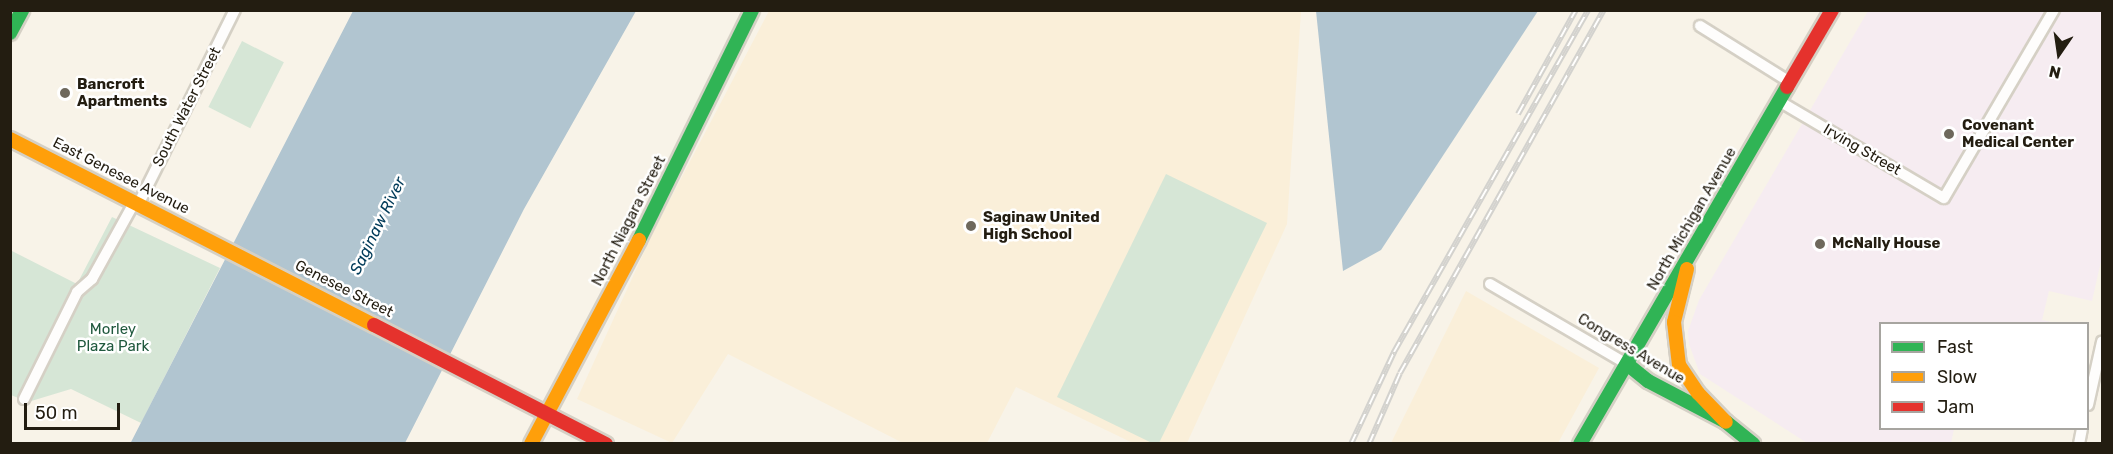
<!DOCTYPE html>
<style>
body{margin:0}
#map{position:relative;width:2113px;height:454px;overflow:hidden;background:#f8f3e8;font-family:Rubik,sans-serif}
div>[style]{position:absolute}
.built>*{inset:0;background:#faefd9}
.industrial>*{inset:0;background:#f6ecf1}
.green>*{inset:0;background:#d6e6d6;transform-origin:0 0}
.water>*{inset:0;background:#b1c5d0}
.roads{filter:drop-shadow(2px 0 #d5d0c5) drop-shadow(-2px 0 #d5d0c5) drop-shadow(0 2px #d5d0c5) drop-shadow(0 -2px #d5d0c5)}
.street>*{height:10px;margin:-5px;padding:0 5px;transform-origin:5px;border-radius:5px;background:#fefdfc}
.fast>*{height:14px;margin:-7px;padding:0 7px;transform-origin:7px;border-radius:7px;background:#30b455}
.slow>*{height:14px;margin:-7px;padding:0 7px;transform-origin:7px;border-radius:7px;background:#ff9f0a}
.jam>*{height:14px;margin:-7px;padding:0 7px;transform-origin:7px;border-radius:7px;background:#e5322d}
.rail>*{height:6px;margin-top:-3px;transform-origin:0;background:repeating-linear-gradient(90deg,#fff 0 11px,#d3d2ce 0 22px);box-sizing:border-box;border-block:2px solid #d3d2ce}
.dots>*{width:16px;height:16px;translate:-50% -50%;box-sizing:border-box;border:3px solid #fff;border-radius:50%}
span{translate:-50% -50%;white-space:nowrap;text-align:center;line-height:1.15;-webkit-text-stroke:5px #fff;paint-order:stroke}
.poi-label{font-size:15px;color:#231d11;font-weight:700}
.left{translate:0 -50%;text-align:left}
.street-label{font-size:15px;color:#231d11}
.park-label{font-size:15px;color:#20593e}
.water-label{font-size:16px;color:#013b59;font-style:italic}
.frame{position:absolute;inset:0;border:12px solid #231d11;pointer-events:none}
.legend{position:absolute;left:1879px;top:322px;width:210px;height:108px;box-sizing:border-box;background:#fff;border:2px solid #a7a5a0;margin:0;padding:8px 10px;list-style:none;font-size:18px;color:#231d11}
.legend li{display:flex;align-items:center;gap:12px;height:30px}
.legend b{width:30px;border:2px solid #a7a5a0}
.north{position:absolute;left:2029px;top:24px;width:60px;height:60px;-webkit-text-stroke:4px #fff;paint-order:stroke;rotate:193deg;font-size:16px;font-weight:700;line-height:24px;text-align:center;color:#231d11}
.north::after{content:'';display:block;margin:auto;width:21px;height:27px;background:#231d11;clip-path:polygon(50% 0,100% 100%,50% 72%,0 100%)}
.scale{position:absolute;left:24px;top:403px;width:96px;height:27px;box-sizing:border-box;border:3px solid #231d11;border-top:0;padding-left:8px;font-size:18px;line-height:21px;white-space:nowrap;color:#231d11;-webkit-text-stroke:4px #fff;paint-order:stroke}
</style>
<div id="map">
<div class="built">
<div style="clip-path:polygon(769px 11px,1301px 11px,1287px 224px,1187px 443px,1133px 443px,1016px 387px,987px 443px,903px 443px,728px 354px,672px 443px,577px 399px,655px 228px)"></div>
<div style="clip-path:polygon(1466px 291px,1599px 368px,1558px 443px,1391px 443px)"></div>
</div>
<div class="industrial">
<div style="clip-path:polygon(1868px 11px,2102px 11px,2102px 257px,2092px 301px,2049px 291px,2042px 320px,2056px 323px,1880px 324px,1880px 428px,1954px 429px,1951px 443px,1807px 443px,1700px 374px,1689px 344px,1688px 331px,1699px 300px)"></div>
</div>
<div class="green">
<div style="left:242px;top:41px;width:47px;height:74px;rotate:27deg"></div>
<div style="clip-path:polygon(1166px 174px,1267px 223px,1159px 443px,1152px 443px,1057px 397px)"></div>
<div style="clip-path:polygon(112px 217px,220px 268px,141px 423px,71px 389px,28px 402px,11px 395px,10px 250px,77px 284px)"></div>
</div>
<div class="water">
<div style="clip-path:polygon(353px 11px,636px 11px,524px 209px,405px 443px,130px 444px)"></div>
<div style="clip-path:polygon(1316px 11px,1538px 11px,1381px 250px,1343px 271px)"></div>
</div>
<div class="roads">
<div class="street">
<div style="left:1700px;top:26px;width:106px;rotate:31.9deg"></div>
<div style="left:1779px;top:101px;width:191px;rotate:30.5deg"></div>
<div style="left:1944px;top:198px;width:218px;rotate:-59.7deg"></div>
<div style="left:139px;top:203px;width:216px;rotate:-63.6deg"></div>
<div style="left:1490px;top:284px;width:159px;rotate:30.3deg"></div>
<div style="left:24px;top:399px;width:119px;rotate:-63.6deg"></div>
<div style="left:77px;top:292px;width:20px;rotate:-41deg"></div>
<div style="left:92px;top:279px;width:89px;rotate:-61.1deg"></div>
<div style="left:2088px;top:405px;width:65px;rotate:-77.5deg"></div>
<div style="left:2079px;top:444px;width:16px;rotate:-79deg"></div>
</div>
<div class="fast">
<div style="left:10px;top:33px;width:26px;rotate:-62deg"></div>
<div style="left:639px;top:240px;width:256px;rotate:-63.8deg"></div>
<div style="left:1627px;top:364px;width:27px;rotate:39deg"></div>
<div style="left:1648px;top:381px;width:88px;rotate:27.7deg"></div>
<div style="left:1726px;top:422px;width:35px;rotate:39deg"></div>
<div style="left:1580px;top:444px;width:413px;rotate:-59.9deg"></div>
</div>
<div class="slow">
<div style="left:10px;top:139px;width:409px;rotate:27.1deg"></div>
<div style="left:1687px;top:269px;width:55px;rotate:103.8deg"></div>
<div style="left:1674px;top:322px;width:43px;rotate:83.4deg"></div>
<div style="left:1679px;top:365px;width:34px;rotate:56deg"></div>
<div style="left:1698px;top:393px;width:40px;rotate:46deg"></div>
<div style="left:531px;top:444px;width:231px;rotate:-62.1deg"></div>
</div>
<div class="jam">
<div style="left:1787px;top:87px;width:89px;rotate:-59.7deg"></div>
<div style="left:374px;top:325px;width:261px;rotate:27.2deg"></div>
</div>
</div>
<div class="rail">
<div style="left:1518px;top:114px;width:119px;rotate:-60.9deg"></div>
<div style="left:1351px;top:444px;width:102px;rotate:-64.9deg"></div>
<div style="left:1394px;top:352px;width:393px;rotate:-60.4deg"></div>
<div style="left:1369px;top:444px;width:77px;rotate:-66.4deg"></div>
<div style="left:1400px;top:373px;width:416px;rotate:-60.7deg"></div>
</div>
<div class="dots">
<div style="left:65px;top:93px;background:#6e685c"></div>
<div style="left:1949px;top:134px;background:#6e685c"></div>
<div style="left:971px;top:226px;background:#6e685c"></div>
<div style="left:1820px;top:244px;background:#6e685c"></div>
</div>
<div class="poi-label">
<span class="left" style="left:77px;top:93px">Bancroft<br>Apartments</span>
<span class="left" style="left:1962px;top:134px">Covenant<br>Medical Center</span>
<span class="left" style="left:983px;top:226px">Saginaw United<br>High School</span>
<span class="left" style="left:1832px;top:244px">McNally House</span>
</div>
<div class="street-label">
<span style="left:187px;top:107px;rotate:-63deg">South Water Street</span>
<span style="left:1862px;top:150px;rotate:30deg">Irving Street</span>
<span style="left:121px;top:176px;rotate:27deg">East Genesee Avenue</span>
<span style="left:1692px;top:219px;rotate:-60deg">North Michigan Avenue</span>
<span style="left:629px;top:221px;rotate:-63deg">North Niagara Street</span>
<span style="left:344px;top:289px;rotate:27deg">Genesee Street</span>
<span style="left:1631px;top:349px;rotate:31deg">Congress Avenue</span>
</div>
<div class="park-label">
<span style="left:113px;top:338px">Morley<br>Plaza Park</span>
</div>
<div class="water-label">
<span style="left:378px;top:226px;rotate:-64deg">Saginaw River</span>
</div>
<div class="frame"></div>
<ul class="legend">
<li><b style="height:8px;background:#30b455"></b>Fast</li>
<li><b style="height:8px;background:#ff9f0a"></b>Slow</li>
<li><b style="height:8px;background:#e5322d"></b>Jam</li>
</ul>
<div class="north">N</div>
<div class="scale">50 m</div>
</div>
